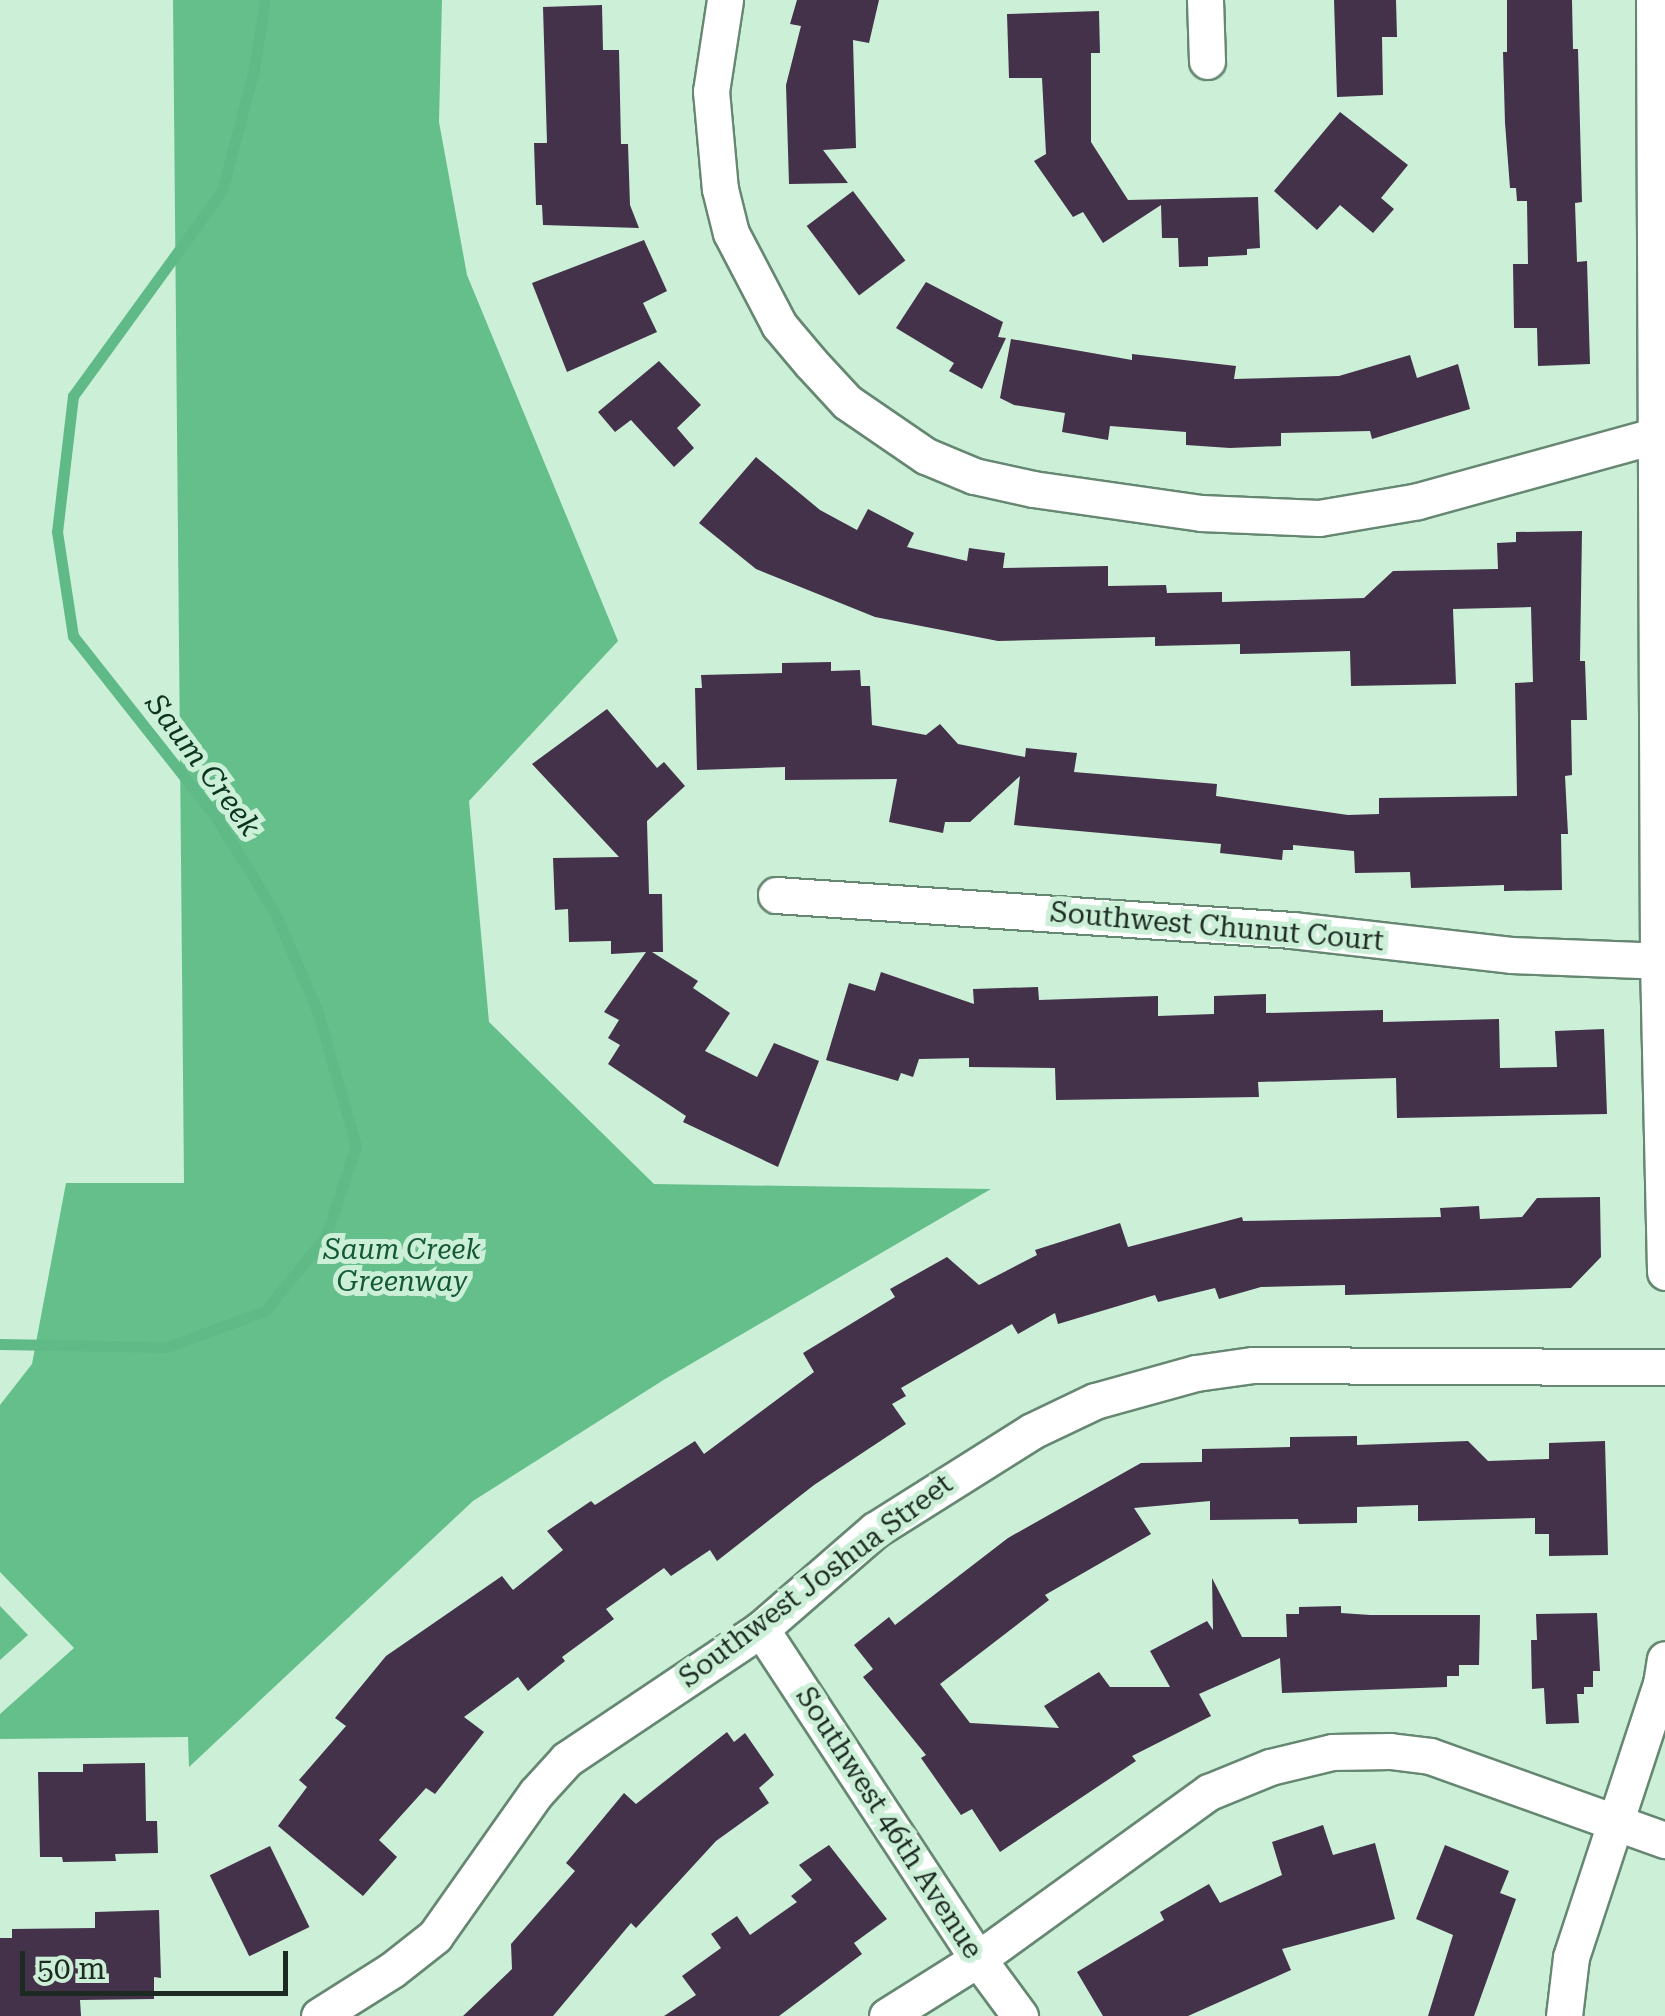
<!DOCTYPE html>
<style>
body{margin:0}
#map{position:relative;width:1665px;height:2016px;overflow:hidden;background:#ccefd8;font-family:"Roboto Serif",serif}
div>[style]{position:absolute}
.forest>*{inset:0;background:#64bf8b}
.stream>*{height:11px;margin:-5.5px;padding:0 5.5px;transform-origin:5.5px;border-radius:5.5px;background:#5fba87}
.building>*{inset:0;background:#44314a;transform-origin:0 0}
.roads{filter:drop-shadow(2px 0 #668772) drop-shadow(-2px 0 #668772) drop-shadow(0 2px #668772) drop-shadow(0 -2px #668772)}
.minor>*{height:35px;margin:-17.5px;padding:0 17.5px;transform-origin:17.5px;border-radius:17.5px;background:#fff}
span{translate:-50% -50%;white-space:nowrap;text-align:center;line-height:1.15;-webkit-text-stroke:10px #ccefd8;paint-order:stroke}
.street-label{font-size:28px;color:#1c2a21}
.park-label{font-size:28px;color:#135937;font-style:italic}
.water-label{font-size:30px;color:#0b341f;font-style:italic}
.scale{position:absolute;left:20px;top:1951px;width:268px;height:45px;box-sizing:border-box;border:5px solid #1c2a21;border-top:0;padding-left:12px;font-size:30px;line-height:35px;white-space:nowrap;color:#1c2a21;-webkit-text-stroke:8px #ccefd8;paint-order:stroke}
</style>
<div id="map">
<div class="forest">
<div style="clip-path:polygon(173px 0,442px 0,439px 122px,467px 275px,618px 641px,469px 801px,489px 1022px,654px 1184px,991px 1189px,665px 1379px,473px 1501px,189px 1767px,188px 1737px,0 1739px,0 1714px,74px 1648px,0 1572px,0 1405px,32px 1364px,66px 1183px,184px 1183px)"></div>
<div style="clip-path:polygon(0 1606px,28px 1635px,0 1660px)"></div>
</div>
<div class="stream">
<div style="left:0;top:1344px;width:167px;rotate:1deg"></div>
<div style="left:167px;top:1347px;width:104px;rotate:-20.2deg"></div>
<div style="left:265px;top:1311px;width:97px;rotate:-50.9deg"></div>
<div style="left:326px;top:1236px;width:95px;rotate:-71.6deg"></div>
<div style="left:356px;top:1146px;width:141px;rotate:-106deg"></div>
<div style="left:317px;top:1010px;width:106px;rotate:-113.4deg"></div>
<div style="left:275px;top:913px;width:113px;rotate:-121.6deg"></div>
<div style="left:216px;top:817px;width:231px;rotate:-128.3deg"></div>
<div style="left:73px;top:636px;width:105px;rotate:-98.7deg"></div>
<div style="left:57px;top:532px;width:137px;rotate:-83.3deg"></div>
<div style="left:73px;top:396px;width:253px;rotate:-54deg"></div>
<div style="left:222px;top:191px;width:126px;rotate:-75.3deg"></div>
<div style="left:254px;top:69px;width:70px;rotate:-80.9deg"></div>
</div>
<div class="building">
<div style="clip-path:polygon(797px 0,879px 0,869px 43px,853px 40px,856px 148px,823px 150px,848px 183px,789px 184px,786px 85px,801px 26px,790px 24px)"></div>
<div style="clip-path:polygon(1334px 0,1396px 0,1397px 37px,1382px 37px,1383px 95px,1337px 97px)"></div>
<div style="clip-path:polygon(1507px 0,1572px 0,1573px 49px,1578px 49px,1582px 202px,1575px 203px,1577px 262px,1587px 261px,1590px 364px,1538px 366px,1537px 328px,1514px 328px,1513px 264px,1528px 264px,1527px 201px,1517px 201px,1516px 188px,1510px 188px,1505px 123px,1503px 52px,1507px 52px)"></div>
<div style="clip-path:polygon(602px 5px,603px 50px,619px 50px,621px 144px,628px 144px,630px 205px,639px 228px,543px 225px,542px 205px,536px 205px,534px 143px,547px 143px,543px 7px)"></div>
<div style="clip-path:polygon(1099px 11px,1100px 53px,1091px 53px,1091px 142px,1128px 200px,1258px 197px,1260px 248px,1247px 249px,1247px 255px,1208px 257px,1208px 266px,1179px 267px,1178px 238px,1162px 238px,1161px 205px,1103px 243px,1083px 212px,1073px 217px,1034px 161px,1046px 154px,1042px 78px,1009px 78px,1007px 14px)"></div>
<div style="clip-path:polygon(1340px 112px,1408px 165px,1381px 198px,1394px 209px,1373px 233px,1340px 205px,1317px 230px,1274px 191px)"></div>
<div style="left:853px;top:191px;width:87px;height:58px;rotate:53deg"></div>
<div style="clip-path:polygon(644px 240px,667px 291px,643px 303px,657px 332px,567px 372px,532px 283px)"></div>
<div style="clip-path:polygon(926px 282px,1003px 322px,998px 337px,1006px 338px,982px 389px,949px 371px,954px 363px,896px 328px)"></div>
<div style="clip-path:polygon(1011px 339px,1132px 360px,1132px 354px,1236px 366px,1234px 379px,1339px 376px,1410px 355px,1417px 378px,1458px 364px,1470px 409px,1372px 439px,1370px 431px,1281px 433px,1281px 446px,1230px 448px,1186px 445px,1186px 432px,1110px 426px,1108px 440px,1062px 432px,1065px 413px,1014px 405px,1000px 398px)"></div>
<div style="clip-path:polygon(659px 361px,701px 405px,677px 428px,694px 448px,674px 467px,631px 420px,615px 432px,598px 412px)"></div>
<div style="clip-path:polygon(756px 457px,820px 510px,857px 530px,868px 509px,914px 533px,907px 547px,967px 561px,969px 548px,1005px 553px,1003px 568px,1108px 566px,1108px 586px,1166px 585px,1167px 593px,1222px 592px,1222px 602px,1364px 598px,1393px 571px,1498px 569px,1497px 543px,1516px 542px,1516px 532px,1582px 531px,1580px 661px,1585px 661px,1587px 720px,1571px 720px,1572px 775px,1565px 776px,1568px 834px,1561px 834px,1562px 890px,1504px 891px,1504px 885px,1411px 888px,1410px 872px,1355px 873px,1354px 851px,1293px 845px,1293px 850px,1283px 850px,1282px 860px,1220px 853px,1221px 844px,1014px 825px,1020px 776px,970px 822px,945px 822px,943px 833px,889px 822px,897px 779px,785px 780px,785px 767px,697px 770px,695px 688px,702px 688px,701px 675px,782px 673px,782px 663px,831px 662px,831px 671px,860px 670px,861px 686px,870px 686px,872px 725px,926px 735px,940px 724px,958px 744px,1025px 757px,1026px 748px,1077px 753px,1074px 772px,1217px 784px,1216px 796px,1348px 815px,1379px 814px,1379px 798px,1517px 796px,1515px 683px,1533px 682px,1531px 607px,1453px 609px,1456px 684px,1351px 686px,1350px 651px,1240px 654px,1240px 644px,1155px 646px,1155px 637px,998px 641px,875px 617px,756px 569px,699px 523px)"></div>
<div style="clip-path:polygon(607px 709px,657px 768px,664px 762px,685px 786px,647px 821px,649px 894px,662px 894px,663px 952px,652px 952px,698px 981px,693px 988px,730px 1013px,705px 1051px,757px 1077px,774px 1043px,819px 1061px,778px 1167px,683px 1122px,686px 1116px,608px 1064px,620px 1045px,608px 1038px,619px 1020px,604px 1012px,646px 952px,611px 954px,611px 941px,569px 942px,568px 909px,555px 910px,553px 858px,619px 857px,532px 764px)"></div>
<div style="clip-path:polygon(881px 972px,974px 1004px,973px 989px,1038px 987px,1039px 1000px,1158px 996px,1158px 1016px,1214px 1014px,1214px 996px,1266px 994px,1266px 1013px,1383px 1010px,1383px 1022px,1499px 1019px,1500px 1068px,1557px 1067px,1555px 1031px,1604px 1029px,1607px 1114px,1397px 1118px,1396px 1078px,1258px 1082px,1259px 1097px,1056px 1100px,1055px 1068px,969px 1067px,969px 1058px,919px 1059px,913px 1077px,901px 1073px,898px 1081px,826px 1060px,849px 983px,875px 991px)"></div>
<div style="clip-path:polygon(1600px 1197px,1601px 1257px,1571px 1288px,1345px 1295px,1345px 1285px,1261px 1287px,1219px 1299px,1215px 1288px,1158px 1302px,1155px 1295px,1058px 1324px,1055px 1313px,1018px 1334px,1012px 1324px,901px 1388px,906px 1396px,892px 1404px,906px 1424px,814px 1485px,717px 1561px,710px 1550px,671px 1576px,664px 1568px,606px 1609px,614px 1619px,562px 1657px,565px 1661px,528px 1691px,518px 1677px,464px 1717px,484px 1732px,435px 1794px,426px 1788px,379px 1840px,397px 1857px,363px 1896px,278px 1826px,307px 1787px,299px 1780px,346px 1726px,335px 1718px,386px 1656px,502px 1576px,513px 1590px,563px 1550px,547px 1531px,591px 1501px,595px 1505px,695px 1441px,704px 1454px,814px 1372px,803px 1353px,895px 1297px,890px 1289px,947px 1257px,979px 1285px,1037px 1255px,1035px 1250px,1120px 1223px,1128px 1247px,1242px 1217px,1243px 1221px,1441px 1217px,1440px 1208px,1479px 1206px,1480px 1219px,1522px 1217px,1537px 1198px)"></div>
<div style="clip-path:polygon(1357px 1436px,1357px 1445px,1468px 1441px,1488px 1461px,1549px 1459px,1549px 1443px,1605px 1441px,1608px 1555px,1549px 1556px,1549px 1534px,1535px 1534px,1535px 1518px,1418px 1521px,1418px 1505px,1357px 1507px,1357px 1523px,1299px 1524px,1298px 1519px,1210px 1520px,1210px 1501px,1134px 1508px,1151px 1534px,1045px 1595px,1049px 1600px,940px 1684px,970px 1723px,1059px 1728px,1044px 1706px,1099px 1672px,1110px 1687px,1170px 1687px,1150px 1651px,1207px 1621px,1213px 1630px,1212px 1578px,1242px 1637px,1287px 1637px,1286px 1614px,1299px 1614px,1299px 1607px,1341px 1606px,1341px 1613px,1370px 1615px,1480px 1615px,1479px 1665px,1459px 1665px,1459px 1676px,1447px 1676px,1447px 1687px,1282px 1693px,1280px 1658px,1199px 1694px,1211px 1716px,1132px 1756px,1136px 1761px,1000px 1852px,972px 1809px,961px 1815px,921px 1758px,926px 1755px,863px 1677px,873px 1669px,854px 1645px,889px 1617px,895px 1625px,1008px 1538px,1141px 1463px,1202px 1462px,1202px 1449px,1290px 1447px,1290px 1437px)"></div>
<div style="clip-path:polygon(1597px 1613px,1600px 1671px,1593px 1671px,1593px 1687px,1584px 1687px,1584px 1694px,1577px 1694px,1579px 1723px,1546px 1724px,1544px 1688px,1532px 1689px,1531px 1640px,1537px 1640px,1536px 1614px)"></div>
<div style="clip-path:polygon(727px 1732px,734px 1742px,745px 1733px,774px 1775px,759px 1788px,769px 1803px,716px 1841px,636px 1928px,631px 1923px,553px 2016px,463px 2016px,512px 1969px,511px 1944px,575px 1871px,566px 1863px,624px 1793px,636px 1804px)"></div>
<div style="clip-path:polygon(145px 1763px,146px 1821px,157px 1821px,158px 1853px,115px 1854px,116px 1861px,63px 1862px,62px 1857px,40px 1857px,38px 1772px,83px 1772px,83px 1764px)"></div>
<div style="clip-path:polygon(1323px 1825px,1333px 1855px,1375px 1843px,1395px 1919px,1282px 1949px,1291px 1970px,1188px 2016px,1103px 2016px,1077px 1972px,1164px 1920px,1160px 1912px,1209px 1884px,1220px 1903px,1282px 1875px,1272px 1842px)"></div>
<div style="clip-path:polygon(829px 1845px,887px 1919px,854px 1943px,862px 1954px,779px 2016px,664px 2016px,696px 1995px,682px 1976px,721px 1948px,711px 1934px,737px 1916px,750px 1935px,797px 1902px,791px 1896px,812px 1880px,799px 1865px)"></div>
<div style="clip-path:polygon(1445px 1845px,1509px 1871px,1500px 1893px,1516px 1899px,1474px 2016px,1428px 2016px,1453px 1935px,1416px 1919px)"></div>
<div style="left:270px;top:1846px;width:90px;height:67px;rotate:64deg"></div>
<div style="clip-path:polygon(159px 1910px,161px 1978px,154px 1977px,154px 1999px,80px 2000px,81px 2016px,0 2016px,0 1938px,12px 1938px,12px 1929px,95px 1928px,95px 1912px)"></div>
</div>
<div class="roads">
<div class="minor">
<div style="left:725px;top:0;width:92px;rotate:98.7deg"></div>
<div style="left:711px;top:91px;width:98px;rotate:84.8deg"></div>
<div style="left:720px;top:189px;width:45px;rotate:76deg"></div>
<div style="left:731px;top:233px;width:104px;rotate:62.4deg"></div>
<div style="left:779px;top:325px;width:50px;rotate:49.9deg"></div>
<div style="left:811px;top:363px;width:53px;rotate:47.3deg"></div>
<div style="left:847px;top:402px;width:96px;rotate:34.4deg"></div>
<div style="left:926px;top:456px;width:52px;rotate:22.6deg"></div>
<div style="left:974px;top:476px;width:60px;rotate:12.4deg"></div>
<div style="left:1033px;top:489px;width:170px;rotate:8.1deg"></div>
<div style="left:1201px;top:513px;width:118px;rotate:2.4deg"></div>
<div style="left:1319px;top:518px;width:100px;rotate:-9.7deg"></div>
<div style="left:1418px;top:501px;width:256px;rotate:-15.4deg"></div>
<div style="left:1205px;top:0;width:61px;rotate:88.1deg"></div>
<div style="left:1654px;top:0;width:961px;rotate:89.76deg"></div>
<div style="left:1658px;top:961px;width:311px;rotate:88.7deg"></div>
<div style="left:776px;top:895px;width:517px;rotate:3.88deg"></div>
<div style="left:1292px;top:930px;width:220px;rotate:6.5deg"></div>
<div style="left:1511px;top:955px;width:154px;rotate:2.2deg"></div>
<div style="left:761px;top:1629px;width:395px;rotate:56.7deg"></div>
<div style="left:978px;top:1959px;width:71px;rotate:53.6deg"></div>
<div style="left:319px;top:2016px;width:86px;rotate:-32.2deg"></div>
<div style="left:392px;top:1970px;width:55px;rotate:-38.3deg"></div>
<div style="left:435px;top:1936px;width:175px;rotate:-54.8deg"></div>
<div style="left:536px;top:1793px;width:46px;rotate:-47.6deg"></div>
<div style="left:567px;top:1759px;width:234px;rotate:-33.8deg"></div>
<div style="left:761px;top:1629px;width:151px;rotate:-41deg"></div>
<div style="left:875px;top:1530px;width:186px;rotate:-32.2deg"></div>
<div style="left:1032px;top:1431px;width:70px;rotate:-25.5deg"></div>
<div style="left:1095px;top:1401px;width:105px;rotate:-15.5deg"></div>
<div style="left:1196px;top:1373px;width:58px;rotate:-8deg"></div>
<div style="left:1253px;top:1365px;width:412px;rotate:0.3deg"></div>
<div style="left:887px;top:2016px;width:107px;rotate:-32.1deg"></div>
<div style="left:978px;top:1959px;width:285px;rotate:-35.9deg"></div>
<div style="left:1209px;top:1792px;width:66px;rotate:-22.3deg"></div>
<div style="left:1270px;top:1767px;width:64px;rotate:-13.6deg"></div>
<div style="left:1332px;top:1752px;width:58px;rotate:-1deg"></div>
<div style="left:1390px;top:1751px;width:40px;rotate:7.1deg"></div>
<div style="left:1430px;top:1756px;width:250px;rotate:19.7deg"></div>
<div style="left:1564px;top:2016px;width:59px;rotate:-83.2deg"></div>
<div style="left:1571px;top:1957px;width:287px;rotate:-71.8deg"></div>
<div style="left:1661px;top:1684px;width:25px;rotate:-81deg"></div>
</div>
</div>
<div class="street-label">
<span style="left:1217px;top:927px;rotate:5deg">Southwest Chunut Court</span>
<span style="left:816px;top:1581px;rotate:-37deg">Southwest Joshua Street</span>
<span style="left:889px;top:1823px;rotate:57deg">Southwest 46th Avenue</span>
</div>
<div class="park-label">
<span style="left:402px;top:1266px">Saum Creek<br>Greenway</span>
</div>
<div class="water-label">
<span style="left:203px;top:765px;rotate:53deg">Saum Creek</span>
</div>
<div class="scale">50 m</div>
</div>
